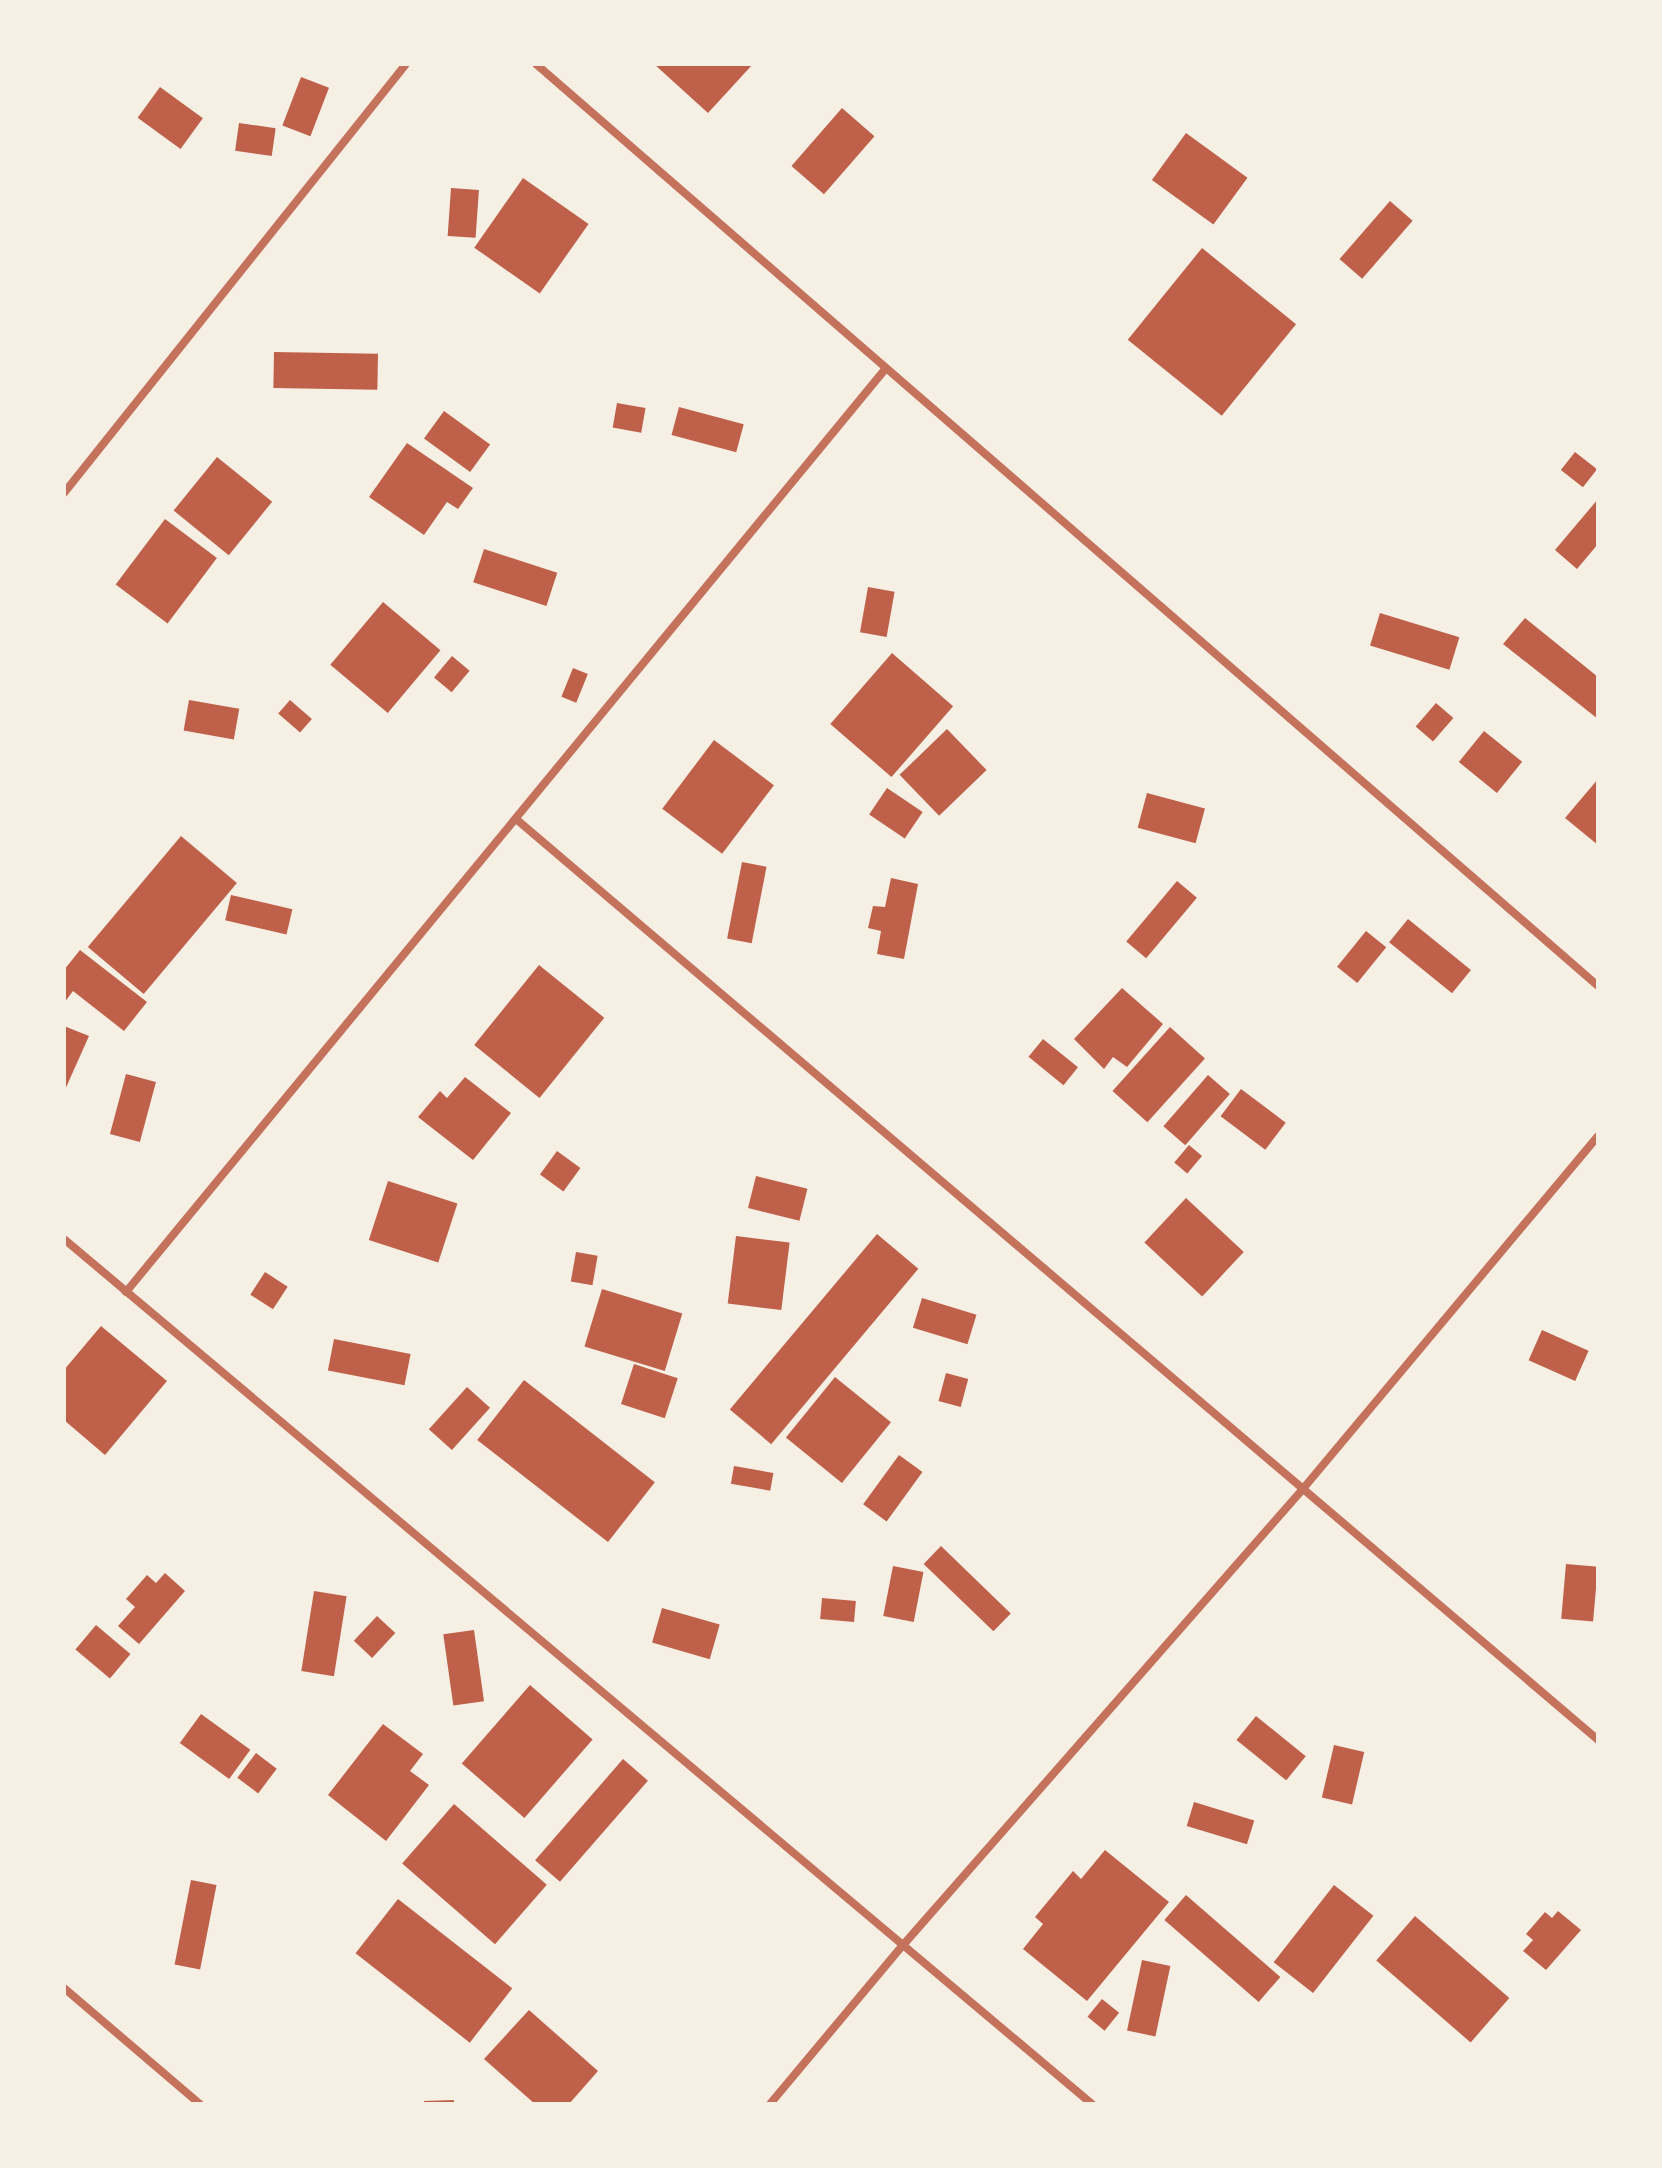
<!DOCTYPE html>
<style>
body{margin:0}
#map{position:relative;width:1662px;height:2168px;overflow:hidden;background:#f6efe4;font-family:"Work Sans",sans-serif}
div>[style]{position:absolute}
.building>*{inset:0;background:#bf614a;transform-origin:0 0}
.minor>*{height:8px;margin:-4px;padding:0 4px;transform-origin:4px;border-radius:4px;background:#c5725c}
span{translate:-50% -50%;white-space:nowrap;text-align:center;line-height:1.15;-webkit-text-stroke:6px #f6efe4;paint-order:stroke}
.frame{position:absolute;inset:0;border:66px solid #f6efe4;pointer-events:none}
</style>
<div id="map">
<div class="building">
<div style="clip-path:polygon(654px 64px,753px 64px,708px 113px)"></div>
<div style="left:301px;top:77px;width:30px;height:52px;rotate:21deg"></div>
<div style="left:160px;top:87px;width:53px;height:38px;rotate:36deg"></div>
<div style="left:842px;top:108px;width:43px;height:77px;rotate:41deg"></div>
<div style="left:239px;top:123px;width:37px;height:28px;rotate:8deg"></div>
<div style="left:1186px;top:133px;width:76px;height:58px;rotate:36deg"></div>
<div style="left:523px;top:178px;width:80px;height:85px;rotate:35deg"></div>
<div style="left:451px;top:188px;width:28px;height:48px;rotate:4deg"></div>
<div style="left:1390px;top:201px;width:30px;height:77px;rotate:41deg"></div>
<div style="left:1202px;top:248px;width:121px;height:118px;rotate:39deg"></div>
<div style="left:274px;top:352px;width:104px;height:36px;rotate:1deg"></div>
<div style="left:617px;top:403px;width:29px;height:25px;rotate:10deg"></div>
<div style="left:679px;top:407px;width:67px;height:29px;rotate:15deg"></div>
<div style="left:444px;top:411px;width:57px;height:34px;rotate:36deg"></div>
<div style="clip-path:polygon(407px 443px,473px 488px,458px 509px,447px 502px,424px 535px,369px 497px)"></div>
<div style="left:1575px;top:452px;width:28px;height:23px;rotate:38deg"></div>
<div style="left:217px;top:457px;width:71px;height:69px;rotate:39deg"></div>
<div style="clip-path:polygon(1598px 499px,1598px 544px,1577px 569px,1555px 550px)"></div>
<div style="left:165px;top:519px;width:65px;height:82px;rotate:37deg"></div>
<div style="left:484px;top:549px;width:77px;height:35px;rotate:18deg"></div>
<div style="left:868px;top:587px;width:27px;height:46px;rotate:10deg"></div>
<div style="left:383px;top:602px;width:75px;height:82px;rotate:40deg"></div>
<div style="left:1380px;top:613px;width:83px;height:34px;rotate:17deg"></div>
<div style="clip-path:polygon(1525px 618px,1598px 677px,1598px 719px,1503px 644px)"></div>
<div style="left:892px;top:653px;width:81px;height:94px;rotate:41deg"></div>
<div style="left:452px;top:656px;width:23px;height:28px;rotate:40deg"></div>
<div style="left:573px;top:668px;width:16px;height:31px;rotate:22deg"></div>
<div style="left:189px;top:700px;width:51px;height:31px;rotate:10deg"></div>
<div style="left:290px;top:700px;width:29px;height:18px;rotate:41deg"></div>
<div style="left:1436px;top:703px;width:23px;height:31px;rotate:41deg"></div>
<div style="left:947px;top:729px;width:57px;height:66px;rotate:46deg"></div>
<div style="left:1484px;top:731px;width:49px;height:40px;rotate:39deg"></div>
<div style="left:714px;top:740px;width:75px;height:86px;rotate:37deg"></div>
<div style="clip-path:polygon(1598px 779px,1598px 845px,1565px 818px)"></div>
<div style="left:887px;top:788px;width:43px;height:32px;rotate:34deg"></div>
<div style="left:1147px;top:793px;width:60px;height:36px;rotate:15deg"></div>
<div style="left:181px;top:836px;width:73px;height:145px;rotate:40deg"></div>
<div style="left:742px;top:862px;width:25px;height:78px;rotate:11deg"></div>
<div style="clip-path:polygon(891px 878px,918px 884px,904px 959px,877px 954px,881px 931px,868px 928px,873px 906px,885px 907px)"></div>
<div style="left:1177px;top:881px;width:26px;height:79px;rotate:40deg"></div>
<div style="left:231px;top:895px;width:63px;height:26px;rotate:13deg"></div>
<div style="left:1408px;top:919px;width:81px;height:30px;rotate:39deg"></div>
<div style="left:1366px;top:931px;width:26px;height:46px;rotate:39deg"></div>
<div style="clip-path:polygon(80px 950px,147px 1002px,124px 1031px,73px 991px,64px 1003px,64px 970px)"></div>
<div style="left:539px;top:965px;width:84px;height:103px;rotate:39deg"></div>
<div style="clip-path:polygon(1122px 988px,1163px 1024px,1127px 1067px,1113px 1057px,1104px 1069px,1074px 1039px)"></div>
<div style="clip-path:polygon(64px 1026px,89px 1036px,64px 1092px)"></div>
<div style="left:1170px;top:1027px;width:47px;height:86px;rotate:42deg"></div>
<div style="left:1043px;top:1039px;width:45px;height:23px;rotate:39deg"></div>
<div style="left:126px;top:1074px;width:31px;height:62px;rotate:15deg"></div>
<div style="left:1208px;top:1075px;width:29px;height:68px;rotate:41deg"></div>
<div style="clip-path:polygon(465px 1077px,511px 1113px,473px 1160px,418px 1117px,440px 1091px,447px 1098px)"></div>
<div style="left:1241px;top:1089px;width:56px;height:34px;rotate:37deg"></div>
<div style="left:1189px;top:1145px;width:17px;height:23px;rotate:40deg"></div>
<div style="left:557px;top:1151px;width:29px;height:29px;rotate:36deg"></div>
<div style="left:756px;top:1176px;width:53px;height:33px;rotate:14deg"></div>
<div style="left:388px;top:1181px;width:73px;height:62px;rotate:18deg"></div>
<div style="left:1186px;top:1198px;width:79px;height:61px;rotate:43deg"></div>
<div style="left:877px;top:1234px;width:54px;height:229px;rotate:40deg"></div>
<div style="left:736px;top:1236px;width:54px;height:68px;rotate:7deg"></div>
<div style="left:576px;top:1252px;width:22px;height:30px;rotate:10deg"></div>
<div style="left:265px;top:1272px;width:27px;height:27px;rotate:33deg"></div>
<div style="left:602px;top:1289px;width:84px;height:60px;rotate:17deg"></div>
<div style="left:922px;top:1298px;width:57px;height:31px;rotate:17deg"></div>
<div style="clip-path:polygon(101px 1326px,167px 1381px,105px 1455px,64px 1420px,64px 1370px)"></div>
<div style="left:1542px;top:1330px;width:51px;height:33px;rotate:24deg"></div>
<div style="left:334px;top:1339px;width:78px;height:32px;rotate:11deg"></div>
<div style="left:634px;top:1364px;width:46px;height:42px;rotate:18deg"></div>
<div style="left:946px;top:1373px;width:23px;height:29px;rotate:15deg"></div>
<div style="left:835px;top:1377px;width:72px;height:78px;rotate:39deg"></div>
<div style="left:524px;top:1380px;width:166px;height:76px;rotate:38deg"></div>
<div style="left:467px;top:1387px;width:31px;height:57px;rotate:42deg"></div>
<div style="left:899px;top:1455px;width:29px;height:61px;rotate:36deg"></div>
<div style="left:734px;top:1466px;width:40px;height:18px;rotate:10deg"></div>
<div style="left:941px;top:1546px;width:97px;height:25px;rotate:44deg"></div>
<div style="left:1566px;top:1564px;width:32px;height:55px;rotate:5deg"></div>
<div style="left:893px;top:1566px;width:31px;height:51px;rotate:11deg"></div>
<div style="clip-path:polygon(165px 1573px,185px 1591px,139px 1644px,118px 1626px,135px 1607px,126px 1599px,147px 1575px,156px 1583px)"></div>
<div style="left:314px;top:1591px;width:33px;height:81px;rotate:9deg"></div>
<div style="left:822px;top:1598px;width:34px;height:21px;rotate:5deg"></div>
<div style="left:662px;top:1608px;width:60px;height:36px;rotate:16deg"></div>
<div style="left:377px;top:1616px;width:25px;height:34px;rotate:43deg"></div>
<div style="left:96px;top:1625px;width:45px;height:32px;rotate:40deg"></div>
<div style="left:474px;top:1630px;width:72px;height:31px;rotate:82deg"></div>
<div style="left:530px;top:1685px;width:83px;height:104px;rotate:41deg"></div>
<div style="left:201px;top:1714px;width:61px;height:36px;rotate:36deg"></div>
<div style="left:1256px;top:1716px;width:64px;height:31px;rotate:39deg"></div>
<div style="clip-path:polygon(383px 1724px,423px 1754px,410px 1771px,429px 1785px,386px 1841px,328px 1795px)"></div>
<div style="left:1334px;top:1745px;width:31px;height:54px;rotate:13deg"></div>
<div style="left:256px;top:1753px;width:26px;height:31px;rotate:37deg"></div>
<div style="left:623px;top:1759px;width:33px;height:134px;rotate:41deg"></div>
<div style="left:1194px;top:1802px;width:63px;height:25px;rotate:17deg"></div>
<div style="left:454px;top:1804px;width:123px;height:79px;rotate:41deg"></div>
<div style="clip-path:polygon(1105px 1850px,1169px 1902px,1087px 2001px,1023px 1949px,1043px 1924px,1035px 1917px,1073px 1871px,1081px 1879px)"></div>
<div style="left:191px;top:1880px;width:26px;height:86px;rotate:11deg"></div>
<div style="left:1334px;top:1885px;width:50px;height:98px;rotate:38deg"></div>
<div style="left:1186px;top:1895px;width:125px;height:33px;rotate:41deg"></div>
<div style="left:398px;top:1899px;width:145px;height:69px;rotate:38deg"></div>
<div style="clip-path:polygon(1558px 1911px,1581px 1930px,1546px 1970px,1523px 1951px,1533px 1940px,1526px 1934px,1545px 1912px,1552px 1918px)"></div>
<div style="left:1415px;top:1916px;width:125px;height:59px;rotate:41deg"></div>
<div style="left:1142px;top:1960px;width:29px;height:72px;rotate:12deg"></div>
<div style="left:1102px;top:1999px;width:22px;height:23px;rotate:39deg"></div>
<div style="clip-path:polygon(529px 2010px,598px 2071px,569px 2104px,535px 2104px,484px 2059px)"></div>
<div style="clip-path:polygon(454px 2100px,454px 2104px,424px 2104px,424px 2101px)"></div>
</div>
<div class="minor">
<div style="left:536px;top:64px;width:1406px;rotate:40.96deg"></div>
<div style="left:64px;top:493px;width:549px;rotate:-51.44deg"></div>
<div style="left:516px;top:819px;width:1421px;rotate:40.4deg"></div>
<div style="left:64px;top:1239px;width:1344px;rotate:40.08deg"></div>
<div style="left:126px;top:1292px;width:1196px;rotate:-50.56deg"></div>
<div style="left:64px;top:1988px;width:179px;rotate:40.5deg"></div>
<div style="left:770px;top:2104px;width:209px;rotate:-50.1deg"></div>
<div style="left:904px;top:1944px;width:604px;rotate:-48.76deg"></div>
<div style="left:1302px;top:1490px;width:461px;rotate:-50.1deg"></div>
</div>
<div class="frame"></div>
</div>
